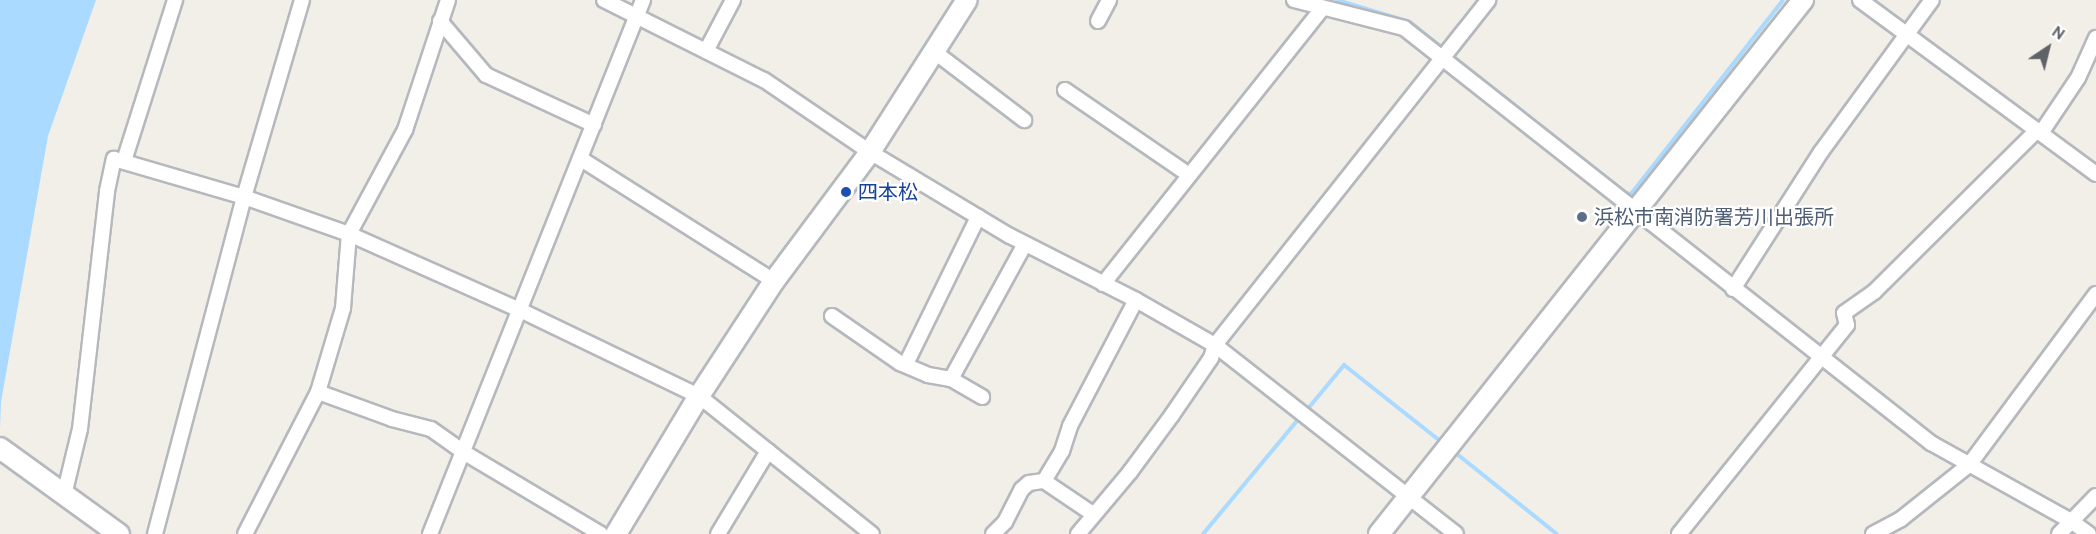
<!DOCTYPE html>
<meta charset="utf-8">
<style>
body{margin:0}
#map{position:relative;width:2096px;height:534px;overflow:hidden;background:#f1efe8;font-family:Cabin,"Noto Sans JP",sans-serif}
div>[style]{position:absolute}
.water>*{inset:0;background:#aadaff}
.stream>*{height:4px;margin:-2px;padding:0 2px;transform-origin:2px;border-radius:2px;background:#aadaff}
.roads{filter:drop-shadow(2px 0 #b5b8bc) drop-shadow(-2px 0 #b5b8bc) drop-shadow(0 2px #b5b8bc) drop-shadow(0 -2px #b5b8bc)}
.street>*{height:14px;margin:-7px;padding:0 7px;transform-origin:7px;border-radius:7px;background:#fff}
.secondary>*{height:20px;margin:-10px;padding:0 10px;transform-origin:10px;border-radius:10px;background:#fff}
.dots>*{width:16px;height:16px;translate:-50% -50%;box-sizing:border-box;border:3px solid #fff;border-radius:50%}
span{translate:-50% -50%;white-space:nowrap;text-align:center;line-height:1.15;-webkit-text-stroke:4.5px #fff;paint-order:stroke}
.transit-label{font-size:20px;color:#164399}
.left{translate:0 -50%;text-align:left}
.service-label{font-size:20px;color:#4e5e75}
.north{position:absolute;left:2018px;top:18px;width:60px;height:60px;-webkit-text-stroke:4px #fff;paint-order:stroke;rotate:35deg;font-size:16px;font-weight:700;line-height:24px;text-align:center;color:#5f6368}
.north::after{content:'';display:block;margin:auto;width:21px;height:27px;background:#5f6368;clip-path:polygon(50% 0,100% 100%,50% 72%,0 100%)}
</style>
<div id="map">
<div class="water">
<div style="clip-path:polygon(0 0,96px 0,48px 136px,1px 402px,0 429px)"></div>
</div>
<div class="stream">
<div style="left:1337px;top:0;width:76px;rotate:16.8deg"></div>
<div style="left:1410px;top:22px;width:43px;rotate:38.5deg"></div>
<div style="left:1450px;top:54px;width:224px;rotate:38.3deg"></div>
<div style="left:1626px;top:193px;width:5px;rotate:11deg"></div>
<div style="left:1631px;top:194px;width:246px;rotate:-51.9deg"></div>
<div style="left:1306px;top:411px;width:60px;rotate:-50.4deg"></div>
<div style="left:1344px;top:365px;width:127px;rotate:38.3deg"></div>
<div style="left:1452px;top:450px;width:134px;rotate:38.7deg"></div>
<div style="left:1203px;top:534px;width:153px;rotate:-50.3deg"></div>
</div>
<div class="roads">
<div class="street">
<div style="left:604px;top:0;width:179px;rotate:26.6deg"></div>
<div style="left:764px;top:80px;width:128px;rotate:34.2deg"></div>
<div style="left:870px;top:152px;width:163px;rotate:31deg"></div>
<div style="left:1010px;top:236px;width:141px;rotate:26.9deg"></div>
<div style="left:1136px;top:300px;width:91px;rotate:29.7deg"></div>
<div style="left:1215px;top:345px;width:306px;rotate:38.1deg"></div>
<div style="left:1294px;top:0;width:114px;rotate:14.3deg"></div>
<div style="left:1404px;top:28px;width:671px;rotate:38.22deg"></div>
<div style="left:1931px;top:443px;width:160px;rotate:29.1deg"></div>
<div style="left:2071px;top:521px;width:22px;rotate:36deg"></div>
<div style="left:1860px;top:0;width:293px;rotate:36.4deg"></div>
<div style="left:440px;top:21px;width:71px;rotate:49.6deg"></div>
<div style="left:486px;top:75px;width:119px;rotate:24.8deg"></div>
<div style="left:1098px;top:21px;width:24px;rotate:-62deg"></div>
<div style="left:706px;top:51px;width:58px;rotate:-62.1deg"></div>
<div style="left:936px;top:53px;width:111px;rotate:37.3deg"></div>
<div style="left:1065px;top:90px;width:150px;rotate:34.4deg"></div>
<div style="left:2041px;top:133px;width:66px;rotate:-56.1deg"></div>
<div style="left:2078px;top:78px;width:44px;rotate:-65.8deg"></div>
<div style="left:581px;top:159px;width:228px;rotate:32.3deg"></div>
<div style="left:124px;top:161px;width:169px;rotate:-72.4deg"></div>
<div style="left:1103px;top:284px;width:352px;rotate:-51.5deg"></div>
<div style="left:1733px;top:289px;width:163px;rotate:-57.3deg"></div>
<div style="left:1821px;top:152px;width:188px;rotate:-53.9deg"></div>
<div style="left:832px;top:316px;width:83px;rotate:34.7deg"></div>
<div style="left:900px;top:363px;width:30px;rotate:23deg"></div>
<div style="left:928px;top:375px;width:23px;rotate:10deg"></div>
<div style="left:951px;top:379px;width:36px;rotate:30deg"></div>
<div style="left:906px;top:364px;width:164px;rotate:-63.9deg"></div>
<div style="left:951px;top:379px;width:154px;rotate:-61.3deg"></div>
<div style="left:318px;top:392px;width:79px;rotate:20deg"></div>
<div style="left:392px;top:419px;width:40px;rotate:14.4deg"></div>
<div style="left:431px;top:429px;width:42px;rotate:35.2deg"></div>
<div style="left:465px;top:453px;width:158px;rotate:30.8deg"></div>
<div style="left:1044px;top:481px;width:59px;rotate:34deg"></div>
<div style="left:64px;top:495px;width:68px;rotate:-76.4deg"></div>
<div style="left:80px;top:429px;width:240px;rotate:-83.5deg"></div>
<div style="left:107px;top:191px;width:33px;rotate:-78deg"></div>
<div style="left:114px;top:159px;width:135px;rotate:16.3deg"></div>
<div style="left:244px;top:197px;width:111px;rotate:19.4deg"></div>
<div style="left:349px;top:234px;width:187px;rotate:24deg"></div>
<div style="left:520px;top:310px;width:199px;rotate:25.7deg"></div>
<div style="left:699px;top:396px;width:221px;rotate:38.6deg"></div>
<div style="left:155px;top:534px;width:349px;rotate:-75.2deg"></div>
<div style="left:244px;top:197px;width:205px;rotate:-73.6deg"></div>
<div style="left:245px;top:534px;width:160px;rotate:-62.8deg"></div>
<div style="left:318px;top:392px;width:88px;rotate:-73.4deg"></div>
<div style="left:343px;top:308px;width:74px;rotate:-85.4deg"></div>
<div style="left:349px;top:234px;width:118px;rotate:-61.7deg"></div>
<div style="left:405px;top:130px;width:137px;rotate:-71.7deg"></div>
<div style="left:430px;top:534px;width:575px;rotate:-68.25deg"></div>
<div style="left:718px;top:534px;width:97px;rotate:-58.9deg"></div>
<div style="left:993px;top:534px;width:17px;rotate:-45deg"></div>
<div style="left:1005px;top:522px;width:37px;rotate:-63deg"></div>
<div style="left:1022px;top:489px;width:9px;rotate:-41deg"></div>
<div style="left:1029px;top:483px;width:15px;rotate:-8deg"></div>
<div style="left:1044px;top:481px;width:35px;rotate:-59deg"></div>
<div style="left:1062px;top:451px;width:26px;rotate:-72deg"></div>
<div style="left:1070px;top:426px;width:142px;rotate:-62.4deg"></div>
<div style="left:1078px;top:534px;width:81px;rotate:-50deg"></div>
<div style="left:1130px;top:472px;width:71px;rotate:-53.6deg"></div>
<div style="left:1172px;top:415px;width:69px;rotate:-55.6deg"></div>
<div style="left:1211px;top:358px;width:14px;rotate:-73deg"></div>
<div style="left:1215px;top:345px;width:440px;rotate:-51.6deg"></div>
<div style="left:1679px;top:534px;width:268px;rotate:-51.2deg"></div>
<div style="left:1847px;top:325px;width:12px;rotate:-104deg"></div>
<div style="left:1844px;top:313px;width:37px;rotate:-35deg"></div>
<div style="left:1874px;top:292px;width:230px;rotate:-44.8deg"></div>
<div style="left:1873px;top:534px;width:32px;rotate:-28deg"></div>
<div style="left:1901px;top:519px;width:87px;rotate:-38.5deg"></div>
<div style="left:1969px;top:465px;width:213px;rotate:-53.4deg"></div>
<div style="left:2059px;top:534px;width:53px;rotate:-45.8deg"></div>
</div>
<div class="secondary">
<div style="left:0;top:448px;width:147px;rotate:35.9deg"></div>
<div style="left:616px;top:534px;width:161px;rotate:-59deg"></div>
<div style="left:699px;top:396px;width:137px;rotate:-56.9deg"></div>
<div style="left:774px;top:281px;width:161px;rotate:-53.3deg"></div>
<div style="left:870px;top:152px;width:180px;rotate:-57.5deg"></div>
<div style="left:1379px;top:534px;width:682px;rotate:-51.55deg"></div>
</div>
</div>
<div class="dots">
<div style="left:846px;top:192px;background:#1a4fb4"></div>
<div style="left:1582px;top:217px;background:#5c6f8a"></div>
</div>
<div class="transit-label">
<span class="left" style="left:858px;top:192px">四本松</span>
</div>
<div class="service-label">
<span class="left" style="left:1594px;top:217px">浜松市南消防署芳川出張所</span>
</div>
<div class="north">N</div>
</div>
